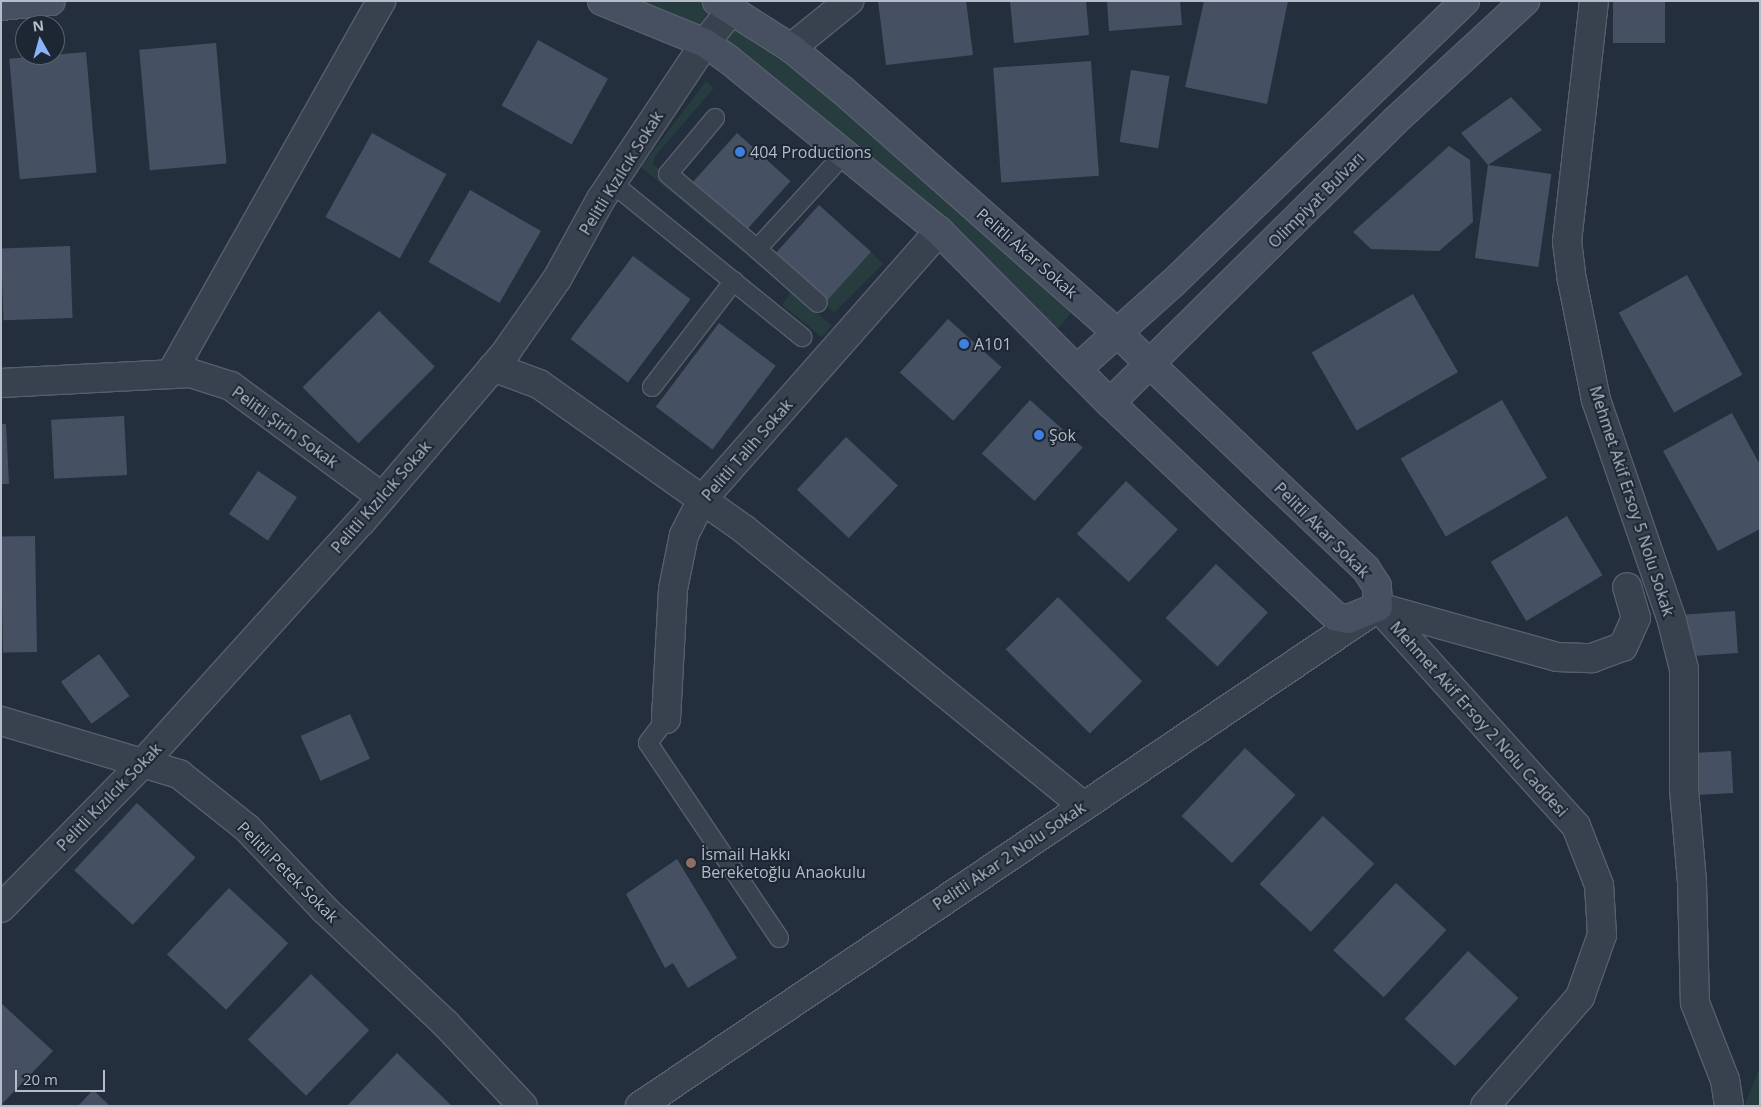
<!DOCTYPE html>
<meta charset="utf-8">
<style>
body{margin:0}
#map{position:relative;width:1761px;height:1107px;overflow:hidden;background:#242f3e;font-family:"Open Sans",sans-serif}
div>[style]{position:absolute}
.green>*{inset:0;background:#263c3f;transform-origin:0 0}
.building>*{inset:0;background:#455162;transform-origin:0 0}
.roads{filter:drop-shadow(1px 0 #565f6c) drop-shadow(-1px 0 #565f6c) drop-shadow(0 1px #565f6c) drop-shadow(0 -1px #565f6c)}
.service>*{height:18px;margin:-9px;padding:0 9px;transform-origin:9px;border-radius:9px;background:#38414e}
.minor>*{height:28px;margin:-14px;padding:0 14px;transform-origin:14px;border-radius:14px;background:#38414e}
.tertiary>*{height:28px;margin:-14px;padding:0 14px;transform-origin:14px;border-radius:14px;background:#38414e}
.secondary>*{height:28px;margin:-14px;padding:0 14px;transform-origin:14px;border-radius:14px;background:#465061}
.dots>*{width:14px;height:14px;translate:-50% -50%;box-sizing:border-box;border:2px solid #1d2633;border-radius:50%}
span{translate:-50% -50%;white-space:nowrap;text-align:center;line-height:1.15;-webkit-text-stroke:4px #1d2633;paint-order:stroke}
.poi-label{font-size:16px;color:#b4bcc9}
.left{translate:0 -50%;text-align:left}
.street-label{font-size:16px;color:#b4bcc9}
.frame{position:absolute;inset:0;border:2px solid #b4bcc9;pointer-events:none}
.north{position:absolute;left:15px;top:15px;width:50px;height:50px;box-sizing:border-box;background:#1d2633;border:1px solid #59626f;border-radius:50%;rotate:353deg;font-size:14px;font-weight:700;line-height:20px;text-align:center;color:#b4bcc9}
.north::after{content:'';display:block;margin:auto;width:18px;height:22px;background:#8ab4f8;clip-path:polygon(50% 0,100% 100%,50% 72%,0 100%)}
.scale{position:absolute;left:15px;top:1070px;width:90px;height:22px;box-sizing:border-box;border:2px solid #b4bcc9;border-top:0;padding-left:6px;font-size:15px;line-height:18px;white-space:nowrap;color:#b4bcc9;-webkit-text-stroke:4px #1d2633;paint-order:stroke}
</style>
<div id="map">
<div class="green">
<div style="clip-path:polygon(601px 1px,715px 1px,720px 5px,696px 40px)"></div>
<div style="left:739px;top:15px;width:446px;height:43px;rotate:40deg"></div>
<div style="clip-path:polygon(706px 81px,714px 88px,655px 156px,653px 164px,820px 309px,817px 313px,832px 325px,822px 337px,782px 305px,791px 292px,641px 167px)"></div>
<div style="left:871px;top:252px;width:17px;height:69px;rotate:45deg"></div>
<div style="clip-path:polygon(1760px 1067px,1760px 1106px,1744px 1106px)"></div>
</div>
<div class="building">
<div style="clip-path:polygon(878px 1px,966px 1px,973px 55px,886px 65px)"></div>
<div style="clip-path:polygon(1010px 1px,1086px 1px,1089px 35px,1014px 43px)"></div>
<div style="clip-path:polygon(1107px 1px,1180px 1px,1182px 25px,1109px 31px)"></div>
<div style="clip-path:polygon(1204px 1px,1288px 1px,1267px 104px,1185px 87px)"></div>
<div style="left:1613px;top:1px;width:52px;height:42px"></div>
<div style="left:538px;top:40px;width:80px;height:75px;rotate:29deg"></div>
<div style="left:216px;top:43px;width:121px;height:77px;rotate:85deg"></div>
<div style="left:86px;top:52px;width:121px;height:77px;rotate:85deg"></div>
<div style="left:1091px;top:61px;width:115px;height:98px;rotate:86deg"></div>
<div style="left:1131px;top:70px;width:39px;height:73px;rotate:9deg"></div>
<div style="clip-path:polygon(1511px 97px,1542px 130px,1488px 165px,1461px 133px)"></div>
<div style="left:372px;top:133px;width:85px;height:96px;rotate:29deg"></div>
<div style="left:737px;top:133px;width:72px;height:72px;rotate:42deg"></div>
<div style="clip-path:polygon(1449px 146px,1470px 160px,1473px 222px,1439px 251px,1371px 249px,1353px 232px)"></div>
<div style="left:1488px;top:165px;width:64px;height:94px;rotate:8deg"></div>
<div style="left:470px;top:190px;width:82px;height:83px;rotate:30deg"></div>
<div style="left:819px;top:205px;width:70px;height:73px;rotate:42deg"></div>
<div style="left:70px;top:246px;width:72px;height:69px;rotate:88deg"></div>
<div style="left:633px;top:256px;width:72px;height:104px;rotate:37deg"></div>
<div style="left:1687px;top:275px;width:114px;height:78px;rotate:61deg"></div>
<div style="left:1413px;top:294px;width:90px;height:117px;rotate:60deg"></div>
<div style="left:379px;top:311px;width:79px;height:108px;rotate:45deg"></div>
<div style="left:948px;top:319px;width:72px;height:72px;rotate:42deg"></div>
<div style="left:719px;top:323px;width:71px;height:105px;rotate:37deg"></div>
<div style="left:1030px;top:400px;width:71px;height:72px;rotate:42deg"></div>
<div style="left:1502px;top:400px;width:90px;height:117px;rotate:60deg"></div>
<div style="clip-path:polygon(1732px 413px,1760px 465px,1760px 529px,1718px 551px,1663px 451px)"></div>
<div style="left:124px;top:416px;width:59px;height:73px;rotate:87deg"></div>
<div style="clip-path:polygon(1px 424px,6px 424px,9px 484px,1px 484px)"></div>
<div style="left:846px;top:437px;width:71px;height:72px;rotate:43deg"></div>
<div style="left:258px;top:471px;width:47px;height:52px;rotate:34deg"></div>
<div style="left:1126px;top:481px;width:71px;height:72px;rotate:43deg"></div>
<div style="left:1567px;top:516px;width:69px;height:89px;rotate:59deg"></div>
<div style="left:35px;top:536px;width:116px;height:34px;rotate:89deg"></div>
<div style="left:1216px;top:564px;width:71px;height:74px;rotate:43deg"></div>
<div style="left:1058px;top:597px;width:119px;height:74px;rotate:45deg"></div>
<div style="left:1735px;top:611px;width:42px;height:49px;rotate:86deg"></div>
<div style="left:99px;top:654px;width:52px;height:47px;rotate:54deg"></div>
<div style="left:350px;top:714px;width:49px;height:54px;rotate:66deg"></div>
<div style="left:1245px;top:748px;width:69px;height:93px;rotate:43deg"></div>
<div style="left:1731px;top:751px;width:42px;height:43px;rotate:87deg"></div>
<div style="left:137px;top:803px;width:80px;height:92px;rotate:43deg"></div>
<div style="left:1323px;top:816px;width:70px;height:93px;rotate:43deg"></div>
<div style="clip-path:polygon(677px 859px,737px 958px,688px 988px,673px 963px,665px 968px,626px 894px)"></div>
<div style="left:1396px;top:883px;width:69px;height:92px;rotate:43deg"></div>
<div style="left:229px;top:888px;width:81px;height:91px;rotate:43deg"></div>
<div style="left:1468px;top:951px;width:69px;height:93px;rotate:43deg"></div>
<div style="left:311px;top:974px;width:81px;height:91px;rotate:44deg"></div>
<div style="clip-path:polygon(1px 1003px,53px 1051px,1px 1105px)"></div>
<div style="clip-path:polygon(397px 1053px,452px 1106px,347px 1106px)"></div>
<div style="clip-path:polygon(93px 1090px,110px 1106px,78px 1106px)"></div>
</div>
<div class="roads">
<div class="service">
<div style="left:715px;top:118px;width:73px;rotate:130deg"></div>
<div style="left:668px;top:174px;width:116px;rotate:40.1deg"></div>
<div style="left:757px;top:249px;width:129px;rotate:-47.5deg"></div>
<div style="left:612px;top:183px;width:245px;rotate:39deg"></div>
<div style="left:757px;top:249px;width:81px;rotate:41.5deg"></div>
<div style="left:652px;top:387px;width:134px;rotate:-52.3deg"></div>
<div style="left:666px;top:719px;width:30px;rotate:127deg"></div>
<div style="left:648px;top:743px;width:235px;rotate:56.1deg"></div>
</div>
<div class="minor">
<div style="left:1594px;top:1px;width:242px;rotate:96.4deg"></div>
<div style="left:1567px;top:241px;width:39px;rotate:83deg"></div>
<div style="left:1572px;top:280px;width:122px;rotate:78.7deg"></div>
<div style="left:1596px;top:400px;width:234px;rotate:71deg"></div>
<div style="left:1672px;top:621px;width:49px;rotate:76deg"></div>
<div style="left:1684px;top:669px;width:120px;rotate:90deg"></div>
<div style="left:1684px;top:789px;width:94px;rotate:85.1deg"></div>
<div style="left:1692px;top:883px;width:120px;rotate:88.6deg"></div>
<div style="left:1695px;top:1003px;width:83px;rotate:68.7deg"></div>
<div style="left:1725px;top:1080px;width:26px;rotate:81deg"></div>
<div style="left:791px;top:48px;width:75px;rotate:-39deg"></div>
<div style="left:493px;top:367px;width:49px;rotate:20.3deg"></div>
<div style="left:539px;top:384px;width:252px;rotate:35.3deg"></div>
<div style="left:745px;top:530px;width:436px;rotate:39.2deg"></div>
<div style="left:171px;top:374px;width:428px;rotate:-60.6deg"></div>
<div style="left:1px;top:383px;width:189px;rotate:-3deg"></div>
<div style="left:190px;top:373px;width:43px;rotate:17.6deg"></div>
<div style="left:231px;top:386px;width:187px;rotate:36.3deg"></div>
<div style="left:666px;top:719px;width:130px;rotate:-86.9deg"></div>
<div style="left:673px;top:589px;width:55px;rotate:-78.5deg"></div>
<div style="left:684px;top:535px;width:38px;rotate:-63deg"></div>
<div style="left:701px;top:501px;width:360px;rotate:-48.6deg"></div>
<div style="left:1px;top:721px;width:186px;rotate:16.6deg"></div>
<div style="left:179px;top:774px;width:87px;rotate:38.5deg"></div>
<div style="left:247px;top:828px;width:113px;rotate:46.4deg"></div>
<div style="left:325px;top:910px;width:166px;rotate:43.3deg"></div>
<div style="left:446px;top:1024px;width:112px;rotate:46.8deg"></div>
<div style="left:1px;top:908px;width:202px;rotate:-45.6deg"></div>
<div style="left:142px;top:764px;width:326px;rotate:-47.9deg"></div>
<div style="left:361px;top:522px;width:223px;rotate:-49.5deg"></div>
<div style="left:506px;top:352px;width:89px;rotate:-55.1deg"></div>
<div style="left:557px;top:279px;width:91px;rotate:-61.2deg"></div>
<div style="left:601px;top:199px;width:187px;rotate:-56.3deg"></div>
<div style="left:640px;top:1106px;width:884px;rotate:-34.03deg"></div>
<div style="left:1485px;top:1106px;width:145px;rotate:-48.9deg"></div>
<div style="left:1580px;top:997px;width:66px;rotate:-70.5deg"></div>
<div style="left:1602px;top:935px;width:50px;rotate:-93.4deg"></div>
<div style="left:1599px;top:885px;width:63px;rotate:-111.3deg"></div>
<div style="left:1576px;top:826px;width:295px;rotate:-132.1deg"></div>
<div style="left:1378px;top:607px;width:186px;rotate:15.6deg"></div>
<div style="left:1557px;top:657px;width:35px;rotate:2deg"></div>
<div style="left:1592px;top:658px;width:33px;rotate:-20deg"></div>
<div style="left:1623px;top:647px;width:32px;rotate:-66deg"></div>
<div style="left:1636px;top:618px;width:32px;rotate:-106deg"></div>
</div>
<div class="tertiary">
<div style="left:705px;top:43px;width:45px;rotate:-51.3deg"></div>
</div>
<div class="secondary">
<div style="left:602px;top:1px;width:111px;rotate:22.2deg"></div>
<div style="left:705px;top:43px;width:28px;rotate:35deg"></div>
<div style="left:728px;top:59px;width:272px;rotate:39.2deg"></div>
<div style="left:939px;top:231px;width:243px;rotate:45.2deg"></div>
<div style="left:1110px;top:403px;width:311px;rotate:43.4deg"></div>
<div style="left:1336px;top:617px;width:12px;rotate:9deg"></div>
<div style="left:1348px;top:619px;width:32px;rotate:-22deg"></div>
<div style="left:1378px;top:607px;width:21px;rotate:-93deg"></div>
<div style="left:1377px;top:586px;width:20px;rotate:-123deg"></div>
<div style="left:1366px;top:569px;width:344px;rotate:-136.5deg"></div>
<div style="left:1116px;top:332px;width:366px;rotate:-138.5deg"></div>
<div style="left:842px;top:90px;width:66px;rotate:-140.5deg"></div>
<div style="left:791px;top:48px;width:88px;rotate:-147.6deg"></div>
<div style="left:1px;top:6px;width:50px;rotate:-5.7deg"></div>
<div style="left:1077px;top:369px;width:129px;rotate:-41.9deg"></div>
<div style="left:1173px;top:283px;width:406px;rotate:-44deg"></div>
<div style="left:1110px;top:403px;width:402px;rotate:-44.7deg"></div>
<div style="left:1396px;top:120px;width:176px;rotate:-42.7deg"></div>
</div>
</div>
<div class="dots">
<div style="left:740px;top:152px;background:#3f7fe0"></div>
<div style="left:964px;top:344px;background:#3f7fe0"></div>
<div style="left:1039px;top:435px;background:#3f7fe0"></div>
<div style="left:691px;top:863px;background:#8d6e63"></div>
</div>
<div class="poi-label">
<span class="left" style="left:750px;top:152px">404 Productions</span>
<span class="left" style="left:974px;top:344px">A101</span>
<span class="left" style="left:1049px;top:435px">Şok</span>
<span class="left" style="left:701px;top:863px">İsmail Hakkı<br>Bereketoğlu Anaokulu</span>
</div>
<div class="street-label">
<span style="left:621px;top:173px;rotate:-58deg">Pelitli Kızılcık Sokak</span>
<span style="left:1316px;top:200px;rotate:-45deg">Olimpiyat Bulvarı</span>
<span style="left:1027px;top:253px;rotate:41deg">Pelitli Akar Sokak</span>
<span style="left:285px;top:427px;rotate:36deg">Pelitli Şirin Sokak</span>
<span style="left:747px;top:450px;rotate:-49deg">Pelitli Talih Sokak</span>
<span style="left:381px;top:497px;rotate:-49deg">Pelitli Kızılcık Sokak</span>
<span style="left:1632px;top:501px;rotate:72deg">Mehmet Akif Ersoy 5 Nolu Sokak</span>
<span style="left:1322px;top:530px;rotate:45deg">Pelitli Akar Sokak</span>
<span style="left:1479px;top:719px;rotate:48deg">Mehmet Akif Ersoy 2 Nolu Caddesi</span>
<span style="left:109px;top:797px;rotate:-46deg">Pelitli Kızılcık Sokak</span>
<span style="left:1009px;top:856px;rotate:-34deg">Pelitli Akar 2 Nolu Sokak</span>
<span style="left:288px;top:872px;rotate:45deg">Pelitli Petek Sokak</span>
</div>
<div class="frame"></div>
<div class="north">N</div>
<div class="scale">20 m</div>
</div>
